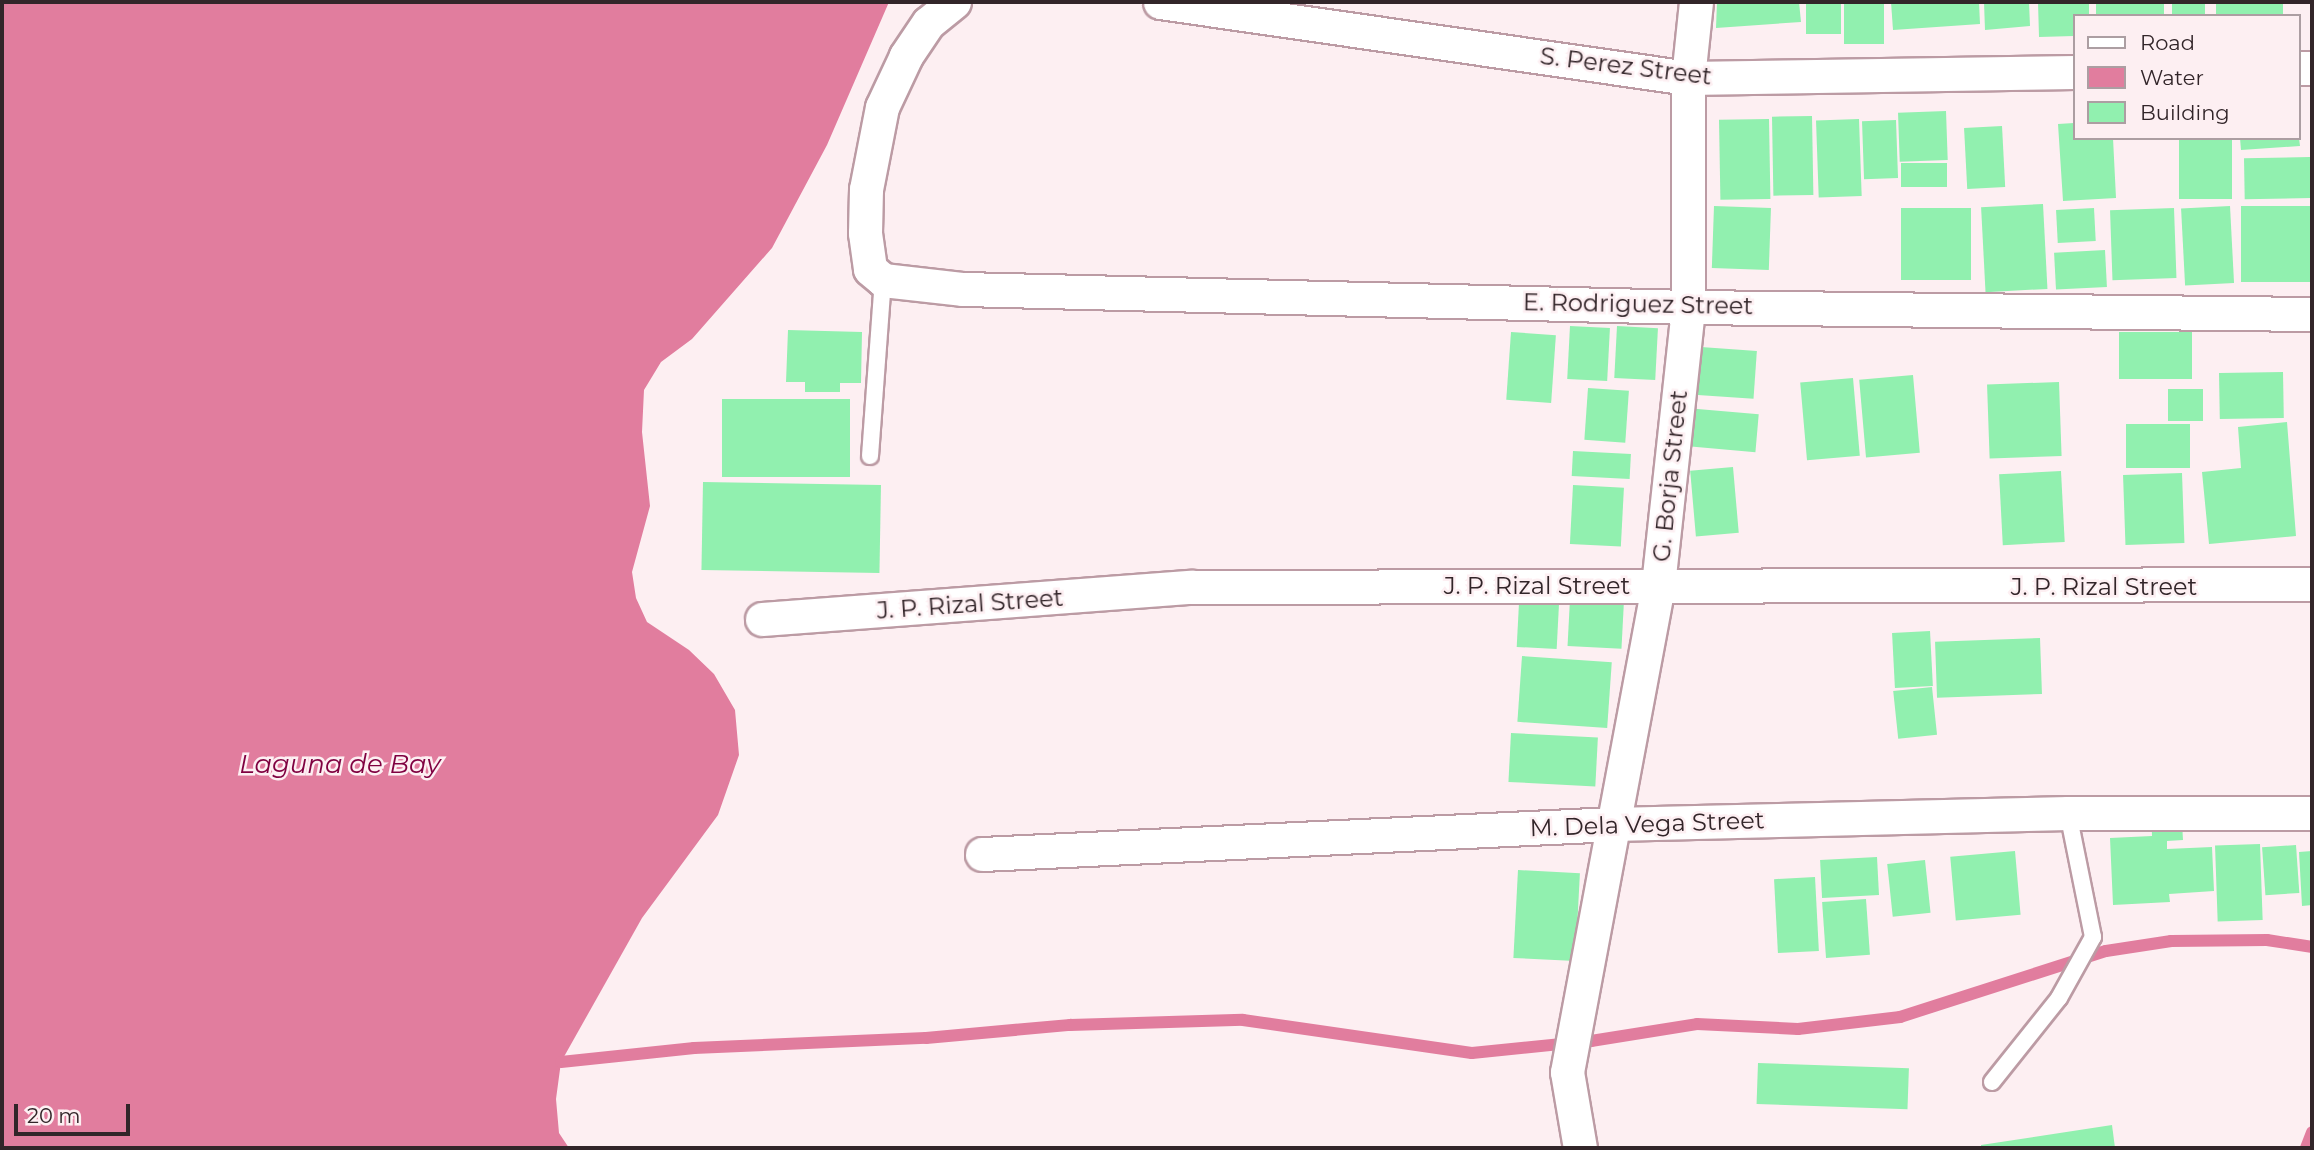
<!DOCTYPE html>
<style>
body{margin:0}
#map{position:relative;width:2314px;height:1150px;overflow:hidden;background:#fdeff2;font-family:Montserrat,sans-serif}
div>[style]{position:absolute}
.water>*{inset:0;background:#e17d9e}
.stream>*{height:12px;margin:-6px;padding:0 6px;transform-origin:6px;border-radius:6px;background:#e17d9e}
.building>*{inset:0;background:#91f0af;transform-origin:0 0}
.roads{filter:drop-shadow(2px 0 #bc9ba4) drop-shadow(-2px 0 #bc9ba4) drop-shadow(0 2px #bc9ba4) drop-shadow(0 -2px #bc9ba4)}
.lane>*{height:16px;margin:-8px;padding:0 8px;transform-origin:8px;border-radius:8px;background:#fff}
.street>*{height:33px;margin:-16.5px;padding:0 16.5px;transform-origin:16.5px;border-radius:16.5px;background:#fff}
span{translate:-50% -50%;white-space:nowrap;text-align:center;line-height:1.15;-webkit-text-stroke:5px #fdeff2;paint-order:stroke}
.street-label{font-size:24px;color:#322529}
.water-label{font-size:26px;color:#7f0040;font-style:italic}
.frame{position:absolute;inset:0;border:4px solid #322529;pointer-events:none}
.legend{position:absolute;left:2073px;top:14px;width:228px;height:126px;box-sizing:border-box;background:#fdeff2;border:2px solid #ac9ea2;margin:0;padding:9px 12px;list-style:none;font-size:21px;color:#322529}
.legend li{display:flex;align-items:center;gap:14px;height:35px}
.legend b{width:35px;border:2px solid #ac9ea2}
.scale{position:absolute;left:14px;top:1104px;width:116px;height:32px;box-sizing:border-box;border:4px solid #322529;border-top:0;padding-left:9px;font-size:21px;line-height:24px;white-space:nowrap;color:#322529;-webkit-text-stroke:5px #fdeff2;paint-order:stroke}
</style>
<div id="map">
<div class="water">
<div style="clip-path:polygon(2px 2px,889px 2px,827px 145px,772px 248px,692px 339px,661px 362px,644px 390px,642px 432px,650px 506px,632px 572px,636px 598px,647px 622px,689px 650px,714px 674px,735px 710px,739px 755px,718px 815px,642px 918px,561px 1062px,556px 1099px,559px 1133px,569px 1148px,2px 1148px)"></div>
</div>
<div class="stream">
<div style="left:561px;top:1062px;width:134px;rotate:-6deg"></div>
<div style="left:694px;top:1048px;width:232px;rotate:-2.5deg"></div>
<div style="left:926px;top:1038px;width:145px;rotate:-5.2deg"></div>
<div style="left:1070px;top:1025px;width:173px;rotate:-1.7deg"></div>
<div style="left:1243px;top:1020px;width:231px;rotate:8.2deg"></div>
<div style="left:1472px;top:1053px;width:120px;rotate:-5.8deg"></div>
<div style="left:1591px;top:1041px;width:107px;rotate:-9.1deg"></div>
<div style="left:1697px;top:1024px;width:101px;rotate:2.8deg"></div>
<div style="left:1798px;top:1029px;width:103px;rotate:-6.7deg"></div>
<div style="left:1900px;top:1017px;width:216px;rotate:-17.8deg"></div>
<div style="left:2106px;top:951px;width:66px;rotate:-8.7deg"></div>
<div style="left:2171px;top:941px;width:96px;rotate:-0.6deg"></div>
<div style="left:2267px;top:940px;width:46px;rotate:8.8deg"></div>
<div style="left:2306px;top:1148px;width:17px;rotate:-69deg"></div>
</div>
<div class="building">
<div style="clip-path:polygon(1717px 2px,1799px 2px,1801px 22px,1716px 28px)"></div>
<div style="left:1806px;top:2px;width:35px;height:32px"></div>
<div style="left:1844px;top:2px;width:40px;height:42px"></div>
<div style="clip-path:polygon(1891px 2px,1979px 2px,1980px 24px,1893px 30px)"></div>
<div style="clip-path:polygon(1984px 2px,2029px 2px,2030px 26px,1985px 30px)"></div>
<div style="clip-path:polygon(2038px 2px,2089px 2px,2089px 16px,2074px 16px,2074px 36px,2039px 37px)"></div>
<div style="left:2096px;top:2px;width:68px;height:14px"></div>
<div style="left:2172px;top:2px;width:33px;height:14px"></div>
<div style="left:2216px;top:2px;width:67px;height:14px"></div>
<div style="left:1946px;top:111px;width:49px;height:48px;rotate:88deg"></div>
<div style="left:1812px;top:116px;width:79px;height:40px;rotate:89deg"></div>
<div style="left:1769px;top:119px;width:80px;height:50px;rotate:89deg"></div>
<div style="left:1859px;top:119px;width:77px;height:43px;rotate:88deg"></div>
<div style="left:1896px;top:120px;width:58px;height:34px;rotate:88deg"></div>
<div style="clip-path:polygon(2074px 123px,2074px 138px,2113px 138px,2116px 198px,2063px 201px,2058px 124px)"></div>
<div style="left:2002px;top:126px;width:61px;height:38px;rotate:87deg"></div>
<div style="left:2179px;top:138px;width:53px;height:61px"></div>
<div style="clip-path:polygon(2240px 138px,2299px 138px,2300px 146px,2241px 150px)"></div>
<div style="left:2310px;top:157px;width:41px;height:66px;rotate:89deg"></div>
<div style="left:1947px;top:163px;width:24px;height:46px;rotate:90deg"></div>
<div style="left:2043px;top:204px;width:85px;height:62px;rotate:87deg"></div>
<div style="left:1714px;top:206px;width:57px;height:62px;rotate:2deg"></div>
<div style="left:2230px;top:206px;width:77px;height:49px;rotate:87deg"></div>
<div style="left:2312px;top:206px;width:76px;height:71px;rotate:90deg"></div>
<div style="left:1901px;top:208px;width:70px;height:72px"></div>
<div style="left:2094px;top:208px;width:33px;height:38px;rotate:87deg"></div>
<div style="left:2174px;top:208px;width:70px;height:64px;rotate:88deg"></div>
<div style="left:2105px;top:250px;width:37px;height:51px;rotate:87deg"></div>
<div style="left:1570px;top:326px;width:40px;height:53px;rotate:3deg"></div>
<div style="left:1617px;top:326px;width:41px;height:52px;rotate:3deg"></div>
<div style="clip-path:polygon(788px 330px,862px 332px,861px 383px,840px 383px,840px 392px,805px 392px,805px 382px,786px 382px)"></div>
<div style="left:1511px;top:332px;width:45px;height:68px;rotate:4deg"></div>
<div style="left:2119px;top:332px;width:73px;height:47px"></div>
<div style="left:1701px;top:347px;width:56px;height:48px;rotate:4deg"></div>
<div style="left:2283px;top:372px;width:46px;height:64px;rotate:89deg"></div>
<div style="left:1913px;top:375px;width:78px;height:54px;rotate:85deg"></div>
<div style="left:1853px;top:378px;width:78px;height:53px;rotate:85deg"></div>
<div style="left:2059px;top:382px;width:74px;height:72px;rotate:88deg"></div>
<div style="left:1588px;top:388px;width:41px;height:52px;rotate:4deg"></div>
<div style="left:2168px;top:389px;width:35px;height:32px"></div>
<div style="left:722px;top:399px;width:128px;height:78px"></div>
<div style="left:1686px;top:408px;width:73px;height:38px;rotate:5deg"></div>
<div style="clip-path:polygon(2287px 422px,2296px 536px,2209px 544px,2202px 472px,2241px 468px,2238px 427px)"></div>
<div style="left:2126px;top:424px;width:64px;height:44px"></div>
<div style="left:1573px;top:451px;width:58px;height:25px;rotate:3deg"></div>
<div style="left:1733px;top:467px;width:66px;height:43px;rotate:85deg"></div>
<div style="left:2061px;top:471px;width:71px;height:62px;rotate:87deg"></div>
<div style="left:2182px;top:473px;width:70px;height:59px;rotate:88deg"></div>
<div style="left:703px;top:482px;width:178px;height:88px;rotate:1deg"></div>
<div style="left:1573px;top:485px;width:51px;height:59px;rotate:3deg"></div>
<div style="left:1571px;top:580px;width:54px;height:66px;rotate:3deg"></div>
<div style="left:1520px;top:584px;width:40px;height:63px;rotate:3deg"></div>
<div style="left:1930px;top:631px;width:55px;height:38px;rotate:87deg"></div>
<div style="left:2040px;top:638px;width:56px;height:105px;rotate:88deg"></div>
<div style="left:1522px;top:656px;width:90px;height:66px;rotate:4deg"></div>
<div style="left:1932px;top:687px;width:48px;height:39px;rotate:84deg"></div>
<div style="left:1511px;top:733px;width:87px;height:49px;rotate:3deg"></div>
<div style="clip-path:polygon(2181px 805px,2183px 840px,2167px 841px,2167px 849px,2212px 847px,2214px 891px,2169px 894px,2170px 902px,2113px 905px,2110px 838px,2152px 836px,2151px 807px)"></div>
<div style="left:2260px;top:844px;width:76px;height:45px;rotate:88deg"></div>
<div style="left:2296px;top:845px;width:48px;height:34px;rotate:86deg"></div>
<div style="left:2015px;top:851px;width:64px;height:65px;rotate:85deg"></div>
<div style="clip-path:polygon(2312px 851px,2312px 905px,2302px 906px,2299px 852px)"></div>
<div style="left:1877px;top:857px;width:38px;height:57px;rotate:87deg"></div>
<div style="left:1925px;top:860px;width:53px;height:38px;rotate:84deg"></div>
<div style="left:1518px;top:870px;width:62px;height:88px;rotate:3deg"></div>
<div style="left:1815px;top:877px;width:74px;height:41px;rotate:87deg"></div>
<div style="left:1866px;top:899px;width:56px;height:44px;rotate:86deg"></div>
<div style="left:1758px;top:1063px;width:151px;height:41px;rotate:2deg"></div>
<div style="clip-path:polygon(2112px 1125px,2115px 1148px,1981px 1148px,1981px 1145px)"></div>
</div>
<div class="roads">
<div class="lane">
<div style="left:870px;top:456px;width:176px;rotate:-85.8deg"></div>
<div style="left:1992px;top:1082px;width:107px;rotate:-51.4deg"></div>
<div style="left:2059px;top:998px;width:70px;rotate:-60.9deg"></div>
<div style="left:2093px;top:937px;width:126px;rotate:-101.4deg"></div>
</div>
<div class="street">
<div style="left:954px;top:2px;width:33px;rotate:141deg"></div>
<div style="left:928px;top:23px;width:40px;rotate:124deg"></div>
<div style="left:906px;top:56px;width:56px;rotate:115.2deg"></div>
<div style="left:882px;top:107px;width:84px;rotate:101deg"></div>
<div style="left:866px;top:189px;width:44px;rotate:91.3deg"></div>
<div style="left:865px;top:233px;width:36px;rotate:82deg"></div>
<div style="left:870px;top:269px;width:17px;rotate:40deg"></div>
<div style="left:883px;top:280px;width:81px;rotate:6.4deg"></div>
<div style="left:963px;top:289px;width:725px;rotate:1.42deg"></div>
<div style="left:1688px;top:307px;width:624px;rotate:0.64deg"></div>
<div style="left:1160px;top:2px;width:533px;rotate:8.19deg"></div>
<div style="left:1688px;top:78px;width:386px;rotate:-0.9deg"></div>
<div style="left:2298px;top:68px;width:14px"></div>
<div style="left:762px;top:619px;width:430px;rotate:-4.3deg"></div>
<div style="left:1191px;top:587px;width:1121px;rotate:-0.15deg"></div>
<div style="left:982px;top:854px;width:632px;rotate:-2.72deg"></div>
<div style="left:1613px;top:824px;width:455px;rotate:-1.4deg"></div>
<div style="left:2068px;top:813px;width:244px"></div>
<div style="left:1580px;top:1148px;width:77px;rotate:-99.7deg"></div>
<div style="left:1567px;top:1072px;width:495px;rotate:-79.4deg"></div>
<div style="left:1658px;top:585px;width:280px;rotate:-83.8deg"></div>
<div style="left:1688px;top:307px;width:229px;rotate:-90deg"></div>
<div style="left:1688px;top:78px;width:76px;rotate:-84deg"></div>
</div>
</div>
<div class="street-label">
<span style="left:1626px;top:66px;rotate:7deg">S. Perez Street</span>
<span style="left:1638px;top:304px;rotate:1deg">E. Rodriguez Street</span>
<span style="left:1670px;top:476px;rotate:-84deg">G. Borja Street</span>
<span style="left:1537px;top:586px">J. P. Rizal Street</span>
<span style="left:2104px;top:587px">J. P. Rizal Street</span>
<span style="left:970px;top:604px;rotate:-4deg">J. P. Rizal Street</span>
<span style="left:1647px;top:824px;rotate:-2deg">M. Dela Vega Street</span>
</div>
<div class="water-label">
<span style="left:340px;top:765px">Laguna de Bay</span>
</div>
<div class="frame"></div>
<ul class="legend">
<li><b style="height:9px;background:#fff"></b>Road</li>
<li><b style="height:19px;background:#e17d9e"></b>Water</li>
<li><b style="height:19px;background:#91f0af"></b>Building</li>
</ul>
<div class="scale">20 m</div>
</div>
